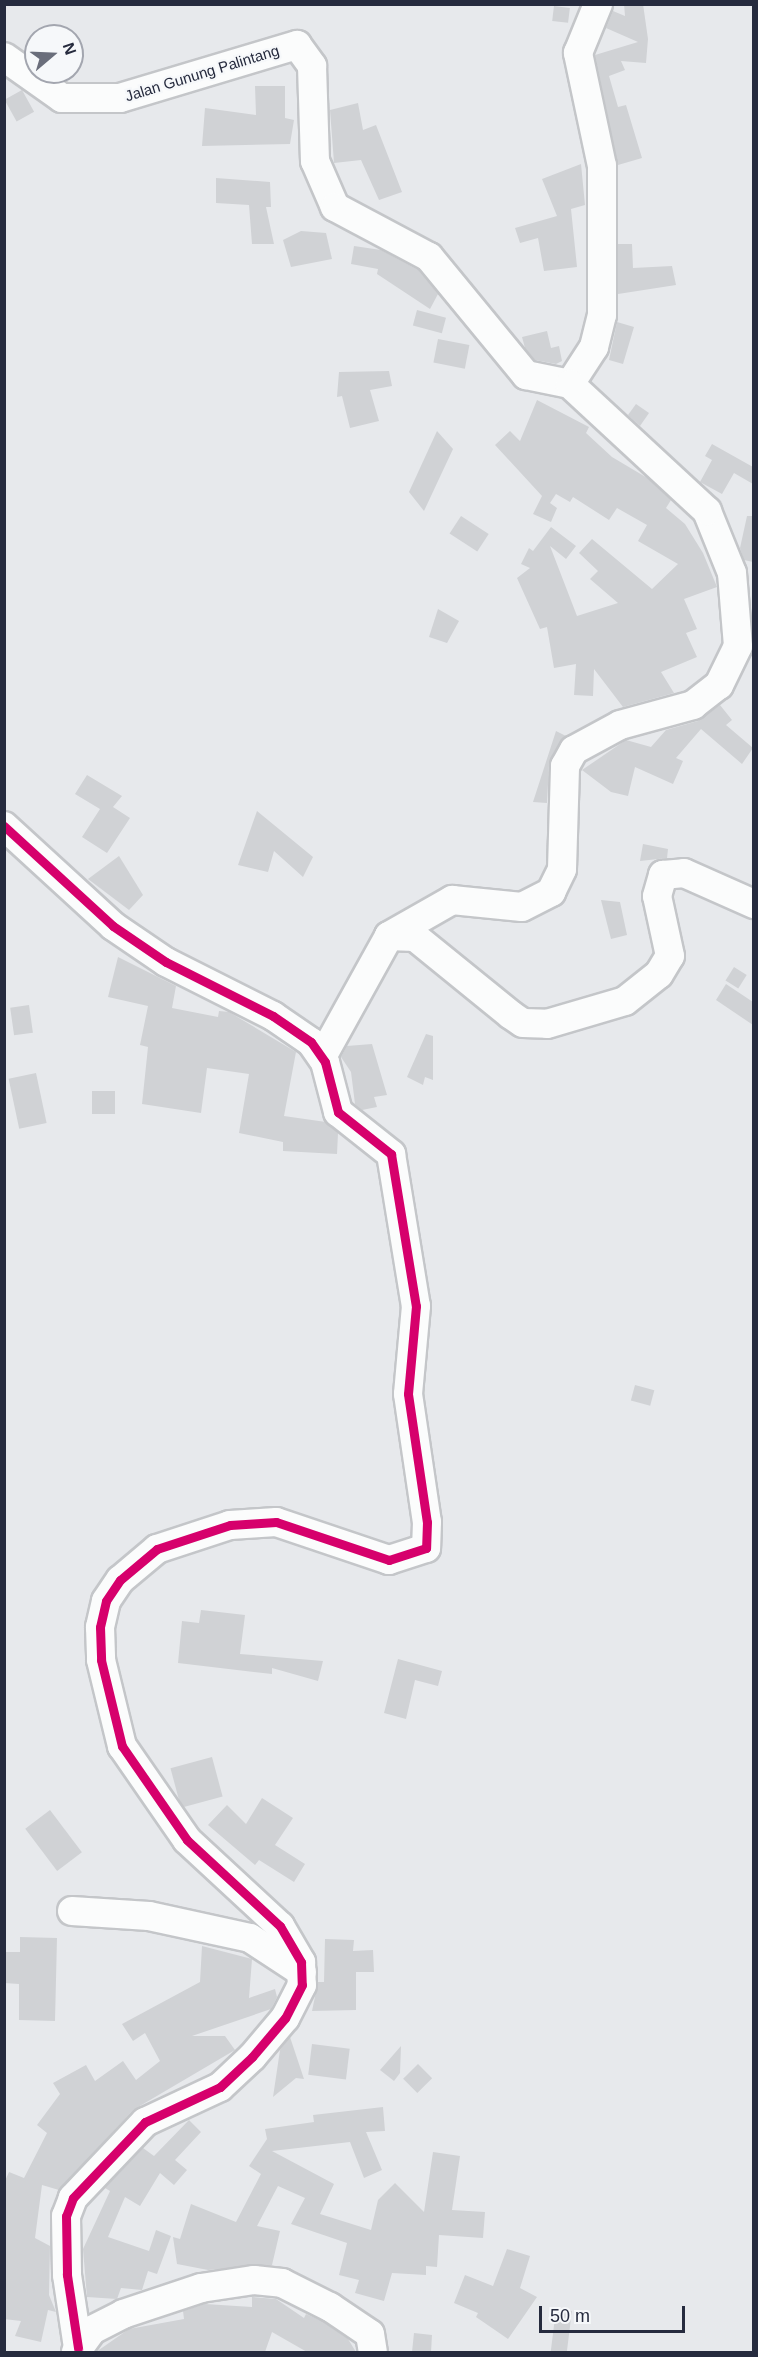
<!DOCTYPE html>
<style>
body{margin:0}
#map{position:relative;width:758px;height:2357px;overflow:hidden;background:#e7e9ec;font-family:Helvetica,sans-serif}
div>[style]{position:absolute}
.building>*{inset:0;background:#d0d2d5;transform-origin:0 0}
.roads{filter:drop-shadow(2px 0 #c4c6c9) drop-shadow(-2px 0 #c4c6c9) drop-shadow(0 2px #c4c6c9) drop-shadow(0 -2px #c4c6c9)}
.minor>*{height:28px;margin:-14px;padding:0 14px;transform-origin:14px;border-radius:14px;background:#fbfcfc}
.cycleway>*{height:9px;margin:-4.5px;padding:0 4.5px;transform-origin:4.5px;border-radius:4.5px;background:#d6006c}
span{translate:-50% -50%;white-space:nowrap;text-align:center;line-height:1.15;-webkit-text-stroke:4.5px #f6f8fa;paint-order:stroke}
.street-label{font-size:15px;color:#262b3e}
.frame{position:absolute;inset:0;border:6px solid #262b3e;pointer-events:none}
.north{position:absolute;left:24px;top:24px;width:60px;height:60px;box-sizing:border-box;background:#f6f8fa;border:2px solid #a3a6af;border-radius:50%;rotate:71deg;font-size:16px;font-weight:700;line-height:24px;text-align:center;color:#262b3e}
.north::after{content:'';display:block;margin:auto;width:21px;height:27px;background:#6a6e7b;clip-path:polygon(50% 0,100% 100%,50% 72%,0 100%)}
.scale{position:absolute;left:539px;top:2306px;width:146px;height:27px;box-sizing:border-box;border:3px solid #262b3e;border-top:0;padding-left:8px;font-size:18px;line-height:21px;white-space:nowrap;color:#262b3e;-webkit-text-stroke:4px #f6f8fa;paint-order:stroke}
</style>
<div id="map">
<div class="building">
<div style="clip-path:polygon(624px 4px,643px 4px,648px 39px,646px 63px,621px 61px,625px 70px,609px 76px,618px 107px,626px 105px,642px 158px,618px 165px,595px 55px,638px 42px,606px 28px,613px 11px,625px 16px)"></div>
<div style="left:554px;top:6px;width:16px;height:15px;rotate:7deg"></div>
<div style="clip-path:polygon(255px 86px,285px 86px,285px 118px,294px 120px,290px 144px,202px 146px,205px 108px,256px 115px)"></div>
<div style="left:22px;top:90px;width:25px;height:20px;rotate:61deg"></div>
<div style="clip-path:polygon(358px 103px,363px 130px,376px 125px,402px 192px,379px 200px,361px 160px,334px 163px,330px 110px)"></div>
<div style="clip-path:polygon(581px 164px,585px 205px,571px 209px,577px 267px,544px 271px,538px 238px,520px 243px,515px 228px,557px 216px,542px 179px)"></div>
<div style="clip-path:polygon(216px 178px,270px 182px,271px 207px,266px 207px,274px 244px,252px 244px,249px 205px,216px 203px)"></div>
<div style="clip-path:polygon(301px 231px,326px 233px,332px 259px,291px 267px,283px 240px)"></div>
<div style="clip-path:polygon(618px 244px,632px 244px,633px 268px,672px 266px,676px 285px,618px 294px)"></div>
<div style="clip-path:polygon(354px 246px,381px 250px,418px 270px,438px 294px,430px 309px,377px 274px,378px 269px,351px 264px)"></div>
<div style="left:417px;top:310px;width:30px;height:16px;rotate:15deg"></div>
<div style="clip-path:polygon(617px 322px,634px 327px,623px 364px,609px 360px)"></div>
<div style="clip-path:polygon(547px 331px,551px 348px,559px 346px,562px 361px,556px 364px,535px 360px,525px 348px,522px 337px)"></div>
<div style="left:438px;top:339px;width:32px;height:24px;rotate:11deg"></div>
<div style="clip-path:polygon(389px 371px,392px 386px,370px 390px,379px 421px,350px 428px,342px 396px,337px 397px,339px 372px)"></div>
<div style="clip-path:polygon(537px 400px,589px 427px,586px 433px,612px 457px,649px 479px,671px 500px,666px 508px,685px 524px,703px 553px,717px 587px,684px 599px,697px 629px,686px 633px,697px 657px,661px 672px,674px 693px,623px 707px,594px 669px,593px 696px,574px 695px,576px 664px,554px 668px,547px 627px,540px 629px,517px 578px,530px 568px,521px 564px,529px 548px,533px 551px,551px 527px,576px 546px,566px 559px,550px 546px,577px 616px,618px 603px,590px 579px,598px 571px,579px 553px,592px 539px,652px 589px,678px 564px,638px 541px,647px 525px,617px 508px,609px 520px,573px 497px,570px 502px,556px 494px,550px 503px,557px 508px,551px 522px,533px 514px,542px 496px,495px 445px,510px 431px,520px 441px)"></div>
<div style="clip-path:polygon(636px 404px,649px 413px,640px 426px,628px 415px)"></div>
<div style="clip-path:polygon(437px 431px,453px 449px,424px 511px,409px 492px)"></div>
<div style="clip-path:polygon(712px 444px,753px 467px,753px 484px,734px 473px,722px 494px,700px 482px,712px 460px,705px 456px)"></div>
<div style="left:461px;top:516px;width:33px;height:21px;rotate:33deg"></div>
<div style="clip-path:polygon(747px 516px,753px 516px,753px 562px,744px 560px,740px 548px)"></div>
<div style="clip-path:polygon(438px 609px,459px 621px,447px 643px,429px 637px)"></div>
<div style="clip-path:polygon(720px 705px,732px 720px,726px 725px,753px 748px,742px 764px,701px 729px,676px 758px,683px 761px,673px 784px,635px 767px,628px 796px,611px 792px,582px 770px,626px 740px,651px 747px,666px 730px,698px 721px)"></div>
<div style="clip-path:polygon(556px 731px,566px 736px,549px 765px,547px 803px,533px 802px)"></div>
<div style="clip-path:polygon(87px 775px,122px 796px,113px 807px,130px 818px,107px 853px,82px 837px,100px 809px,75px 794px)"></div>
<div style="clip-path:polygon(257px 811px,313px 857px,303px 877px,274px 851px,268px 872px,238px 865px)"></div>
<div style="clip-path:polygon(643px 844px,668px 849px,667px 858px,640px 861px)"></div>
<div style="clip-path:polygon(119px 856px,143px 895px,129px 910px,88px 879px)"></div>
<div style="clip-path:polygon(601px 900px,620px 902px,627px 935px,611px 939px)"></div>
<div style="clip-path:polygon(118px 957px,176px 986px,172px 1008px,218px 1017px,219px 1011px,229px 1012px,296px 1052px,284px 1116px,326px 1122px,338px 1133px,337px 1154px,283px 1151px,283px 1142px,239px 1133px,249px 1074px,207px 1068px,201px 1113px,142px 1104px,148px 1047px,140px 1045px,148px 1006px,108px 997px)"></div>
<div style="left:734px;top:967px;width:15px;height:16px;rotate:32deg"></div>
<div style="clip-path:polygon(726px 984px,753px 1002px,753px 1025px,716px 1000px)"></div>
<div style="left:29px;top:1005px;width:28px;height:19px;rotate:82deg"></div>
<div style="clip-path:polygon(426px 1034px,433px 1036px,433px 1080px,425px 1077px,423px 1085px,407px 1077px)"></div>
<div style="clip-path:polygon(372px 1044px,387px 1095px,374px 1097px,377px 1107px,362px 1110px,355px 1104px,351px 1072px,341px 1057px,347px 1046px)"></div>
<div style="left:36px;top:1073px;width:51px;height:28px;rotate:78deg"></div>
<div style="left:92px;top:1091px;width:23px;height:23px"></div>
<div style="left:635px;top:1385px;width:20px;height:16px;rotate:15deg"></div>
<div style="clip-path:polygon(201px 1610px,245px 1615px,240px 1654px,323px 1661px,318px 1681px,272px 1668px,272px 1674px,178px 1663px,182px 1621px,199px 1623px)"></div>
<div style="clip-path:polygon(398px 1659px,442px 1671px,438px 1686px,415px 1680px,406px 1719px,384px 1713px)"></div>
<div style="left:212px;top:1757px;width:41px;height:43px;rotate:75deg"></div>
<div style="clip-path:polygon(262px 1798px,293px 1818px,275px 1845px,305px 1864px,294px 1882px,259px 1860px,255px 1865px,208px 1825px,227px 1805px,246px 1824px)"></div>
<div style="left:50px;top:1810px;width:53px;height:31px;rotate:53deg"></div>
<div style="clip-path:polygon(20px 1937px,57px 1938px,55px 2021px,19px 2020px,19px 1984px,4px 1983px,4px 1952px,20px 1952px)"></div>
<div style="clip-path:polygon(325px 1939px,354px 1940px,353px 1951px,373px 1950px,374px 1972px,356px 1972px,356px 2010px,312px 2011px,318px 1982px,324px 1982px)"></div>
<div style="clip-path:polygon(202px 1946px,252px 1959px,249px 1998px,275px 1989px,277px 1997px,271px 2009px,192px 2036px,225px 2036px,235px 2050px,133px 2110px,59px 2190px,42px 2185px,35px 2238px,50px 2246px,49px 2295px,56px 2312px,48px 2310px,41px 2342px,15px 2336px,21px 2321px,4px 2319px,4px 2183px,9px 2172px,24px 2178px,47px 2133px,37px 2125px,60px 2094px,53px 2083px,86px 2065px,95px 2081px,123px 2061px,136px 2080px,160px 2061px,145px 2033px,133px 2041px,122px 2024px,200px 1982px)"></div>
<div style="clip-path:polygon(290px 2037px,304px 2079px,296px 2078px,273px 2097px,280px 2050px)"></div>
<div style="left:312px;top:2044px;width:38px;height:31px;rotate:7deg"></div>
<div style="clip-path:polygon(401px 2046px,400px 2073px,394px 2081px,380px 2070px)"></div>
<div style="left:418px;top:2064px;width:20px;height:21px;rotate:45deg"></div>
<div style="clip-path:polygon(383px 2107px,385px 2131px,366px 2132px,382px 2170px,364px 2178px,350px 2142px,272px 2151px,334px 2184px,320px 2214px,371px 2230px,378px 2200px,395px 2183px,424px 2212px,433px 2152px,460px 2156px,452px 2210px,485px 2212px,483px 2238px,439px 2235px,437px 2267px,426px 2266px,426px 2275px,392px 2273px,384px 2301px,355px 2293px,359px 2280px,339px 2275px,347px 2243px,291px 2224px,305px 2198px,278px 2186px,257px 2226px,280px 2231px,272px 2265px,208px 2270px,177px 2264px,173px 2237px,180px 2239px,191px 2204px,236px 2222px,261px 2174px,249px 2166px,267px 2139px,265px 2129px,314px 2122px,313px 2115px)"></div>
<div style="clip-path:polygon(189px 2120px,201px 2132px,175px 2160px,187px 2170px,174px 2185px,160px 2173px,140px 2206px,125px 2197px,108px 2237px,149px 2251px,156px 2230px,171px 2236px,157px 2274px,148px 2271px,142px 2290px,121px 2288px,117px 2299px,87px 2297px,83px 2249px,110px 2191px,105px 2188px,143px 2148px,154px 2156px)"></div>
<div style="clip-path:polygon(507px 2249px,530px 2256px,520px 2288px,537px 2297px,508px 2339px,476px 2317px,478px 2313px,454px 2303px,465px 2275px,493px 2286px)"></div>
<div style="clip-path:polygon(252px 2297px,276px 2299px,304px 2318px,306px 2314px,322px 2321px,348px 2339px,356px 2352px,307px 2352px,272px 2332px,265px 2352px,96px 2352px,129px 2329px,184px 2319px,183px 2311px,205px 2304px,252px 2307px)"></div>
<div style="left:556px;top:2309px;width:16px;height:43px;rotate:7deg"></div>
<div style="clip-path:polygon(414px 2333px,432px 2335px,431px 2352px,412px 2352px)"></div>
</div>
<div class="roads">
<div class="minor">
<div style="left:4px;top:57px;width:71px;rotate:35.3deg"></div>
<div style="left:62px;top:98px;width:58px"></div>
<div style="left:120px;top:98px;width:185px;rotate:-16.7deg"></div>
<div style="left:297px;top:45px;width:26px;rotate:54deg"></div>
<div style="left:312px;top:66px;width:95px;rotate:88.2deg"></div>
<div style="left:315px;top:161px;width:50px;rotate:66.5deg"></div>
<div style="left:335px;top:207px;width:106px;rotate:28deg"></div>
<div style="left:429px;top:257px;width:153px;rotate:50.6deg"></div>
<div style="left:526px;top:375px;width:45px;rotate:11.6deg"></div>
<div style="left:570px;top:384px;width:44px;rotate:-57deg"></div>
<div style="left:594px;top:347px;width:33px;rotate:-76deg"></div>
<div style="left:602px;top:315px;width:149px;rotate:-90deg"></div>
<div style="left:602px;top:166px;width:116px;rotate:-102deg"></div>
<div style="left:578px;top:53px;width:53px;rotate:-67.8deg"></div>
<div style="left:4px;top:826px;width:148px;rotate:42.5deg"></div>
<div style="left:113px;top:926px;width:64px;rotate:34.2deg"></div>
<div style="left:166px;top:962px;width:120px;rotate:26.8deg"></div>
<div style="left:273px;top:1016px;width:46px;rotate:34.4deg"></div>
<div style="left:311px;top:1042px;width:24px;rotate:55deg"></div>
<div style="left:325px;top:1062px;width:52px;rotate:75.4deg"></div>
<div style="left:338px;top:1112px;width:68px;rotate:38.4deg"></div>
<div style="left:391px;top:1154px;width:154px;rotate:80.7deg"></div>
<div style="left:416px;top:1306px;width:88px;rotate:95.2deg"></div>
<div style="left:408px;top:1394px;width:129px;rotate:81.6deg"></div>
<div style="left:427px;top:1522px;width:26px;rotate:92deg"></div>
<div style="left:426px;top:1548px;width:39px;rotate:162deg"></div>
<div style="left:389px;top:1560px;width:119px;rotate:-161.4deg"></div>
<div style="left:276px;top:1522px;width:46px;rotate:176.3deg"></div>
<div style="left:230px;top:1525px;width:77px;rotate:161.8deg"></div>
<div style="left:157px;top:1549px;width:48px;rotate:140deg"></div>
<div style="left:120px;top:1580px;width:25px;rotate:124deg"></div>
<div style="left:106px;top:1601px;width:27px;rotate:103deg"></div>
<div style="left:100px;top:1627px;width:33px;rotate:88deg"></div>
<div style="left:101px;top:1660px;width:89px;rotate:76.3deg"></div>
<div style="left:122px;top:1746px;width:114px;rotate:55.3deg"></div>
<div style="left:187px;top:1840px;width:127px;rotate:42.8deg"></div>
<div style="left:280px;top:1926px;width:42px;rotate:59.7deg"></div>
<div style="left:301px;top:1962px;width:23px;rotate:88deg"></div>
<div style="left:302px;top:1985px;width:37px;rotate:117deg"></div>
<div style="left:285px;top:2018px;width:51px;rotate:130.2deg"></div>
<div style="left:252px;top:2057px;width:44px;rotate:136.8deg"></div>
<div style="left:220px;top:2087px;width:83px;rotate:155deg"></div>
<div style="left:145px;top:2122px;width:105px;rotate:133.5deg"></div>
<div style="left:73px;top:2198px;width:19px;rotate:111deg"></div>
<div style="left:66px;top:2216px;width:59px;rotate:89deg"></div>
<div style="left:67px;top:2275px;width:74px;rotate:81.4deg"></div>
<div style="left:389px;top:936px;width:26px;rotate:2deg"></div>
<div style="left:415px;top:937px;width:124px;rotate:39.1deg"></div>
<div style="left:511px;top:1015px;width:14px;rotate:34deg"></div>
<div style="left:523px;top:1023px;width:24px;rotate:2deg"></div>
<div style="left:547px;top:1024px;width:81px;rotate:-16.4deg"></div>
<div style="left:625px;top:1001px;width:43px;rotate:-38.5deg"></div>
<div style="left:659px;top:974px;width:21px;rotate:-59deg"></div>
<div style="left:670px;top:956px;width:61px;rotate:-102.2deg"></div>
<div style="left:657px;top:896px;width:22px;rotate:-74deg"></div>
<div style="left:663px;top:875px;width:21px;rotate:-5deg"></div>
<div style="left:684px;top:873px;width:77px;rotate:23.9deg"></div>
<div style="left:322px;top:1057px;width:138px;rotate:-61deg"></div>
<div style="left:389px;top:936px;width:73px;rotate:-29.7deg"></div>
<div style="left:452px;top:900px;width:70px;rotate:5.7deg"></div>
<div style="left:522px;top:907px;width:33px;rotate:-27deg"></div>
<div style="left:551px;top:892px;width:25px;rotate:-64deg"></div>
<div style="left:562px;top:869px;width:103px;rotate:-88.3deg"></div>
<div style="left:565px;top:766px;width:18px;rotate:-61deg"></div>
<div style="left:574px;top:750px;width:52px;rotate:-28.5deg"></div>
<div style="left:620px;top:725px;width:76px;rotate:-15.3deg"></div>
<div style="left:693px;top:705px;width:33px;rotate:-38deg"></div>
<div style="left:719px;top:685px;width:43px;rotate:-64deg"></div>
<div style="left:738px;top:646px;width:73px;rotate:-94.7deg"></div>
<div style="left:732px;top:573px;width:67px;rotate:-112deg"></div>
<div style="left:707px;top:511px;width:187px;rotate:-137.2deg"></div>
<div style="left:72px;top:1911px;width:77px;rotate:3.7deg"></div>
<div style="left:149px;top:1916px;width:103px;rotate:12.3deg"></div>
<div style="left:250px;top:1938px;width:62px;rotate:33.2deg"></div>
<div style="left:76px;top:2352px;width:27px;rotate:-54deg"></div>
<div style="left:92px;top:2330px;width:35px;rotate:-27deg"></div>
<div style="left:123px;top:2314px;width:82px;rotate:-18.4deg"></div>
<div style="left:201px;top:2288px;width:54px;rotate:-8.6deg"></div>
<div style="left:254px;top:2280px;width:28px;rotate:6deg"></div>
<div style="left:282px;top:2283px;width:54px;rotate:26.6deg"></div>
<div style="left:330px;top:2307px;width:48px;rotate:34deg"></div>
<div style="left:370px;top:2334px;width:18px;rotate:81deg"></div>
</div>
</div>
<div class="cycleway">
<div style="left:4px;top:826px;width:148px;rotate:42.5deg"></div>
<div style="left:113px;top:926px;width:64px;rotate:34.2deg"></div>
<div style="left:166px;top:962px;width:120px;rotate:26.8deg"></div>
<div style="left:273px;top:1016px;width:46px;rotate:34.4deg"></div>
<div style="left:311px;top:1042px;width:24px;rotate:55deg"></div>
<div style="left:325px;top:1062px;width:52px;rotate:75.4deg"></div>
<div style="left:338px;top:1112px;width:68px;rotate:38.4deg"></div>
<div style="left:391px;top:1154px;width:154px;rotate:80.7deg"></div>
<div style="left:416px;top:1306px;width:88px;rotate:95.2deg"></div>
<div style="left:408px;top:1394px;width:129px;rotate:81.6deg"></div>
<div style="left:427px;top:1522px;width:26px;rotate:92deg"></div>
<div style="left:426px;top:1548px;width:39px;rotate:162deg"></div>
<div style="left:389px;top:1560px;width:119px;rotate:-161.4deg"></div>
<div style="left:276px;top:1522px;width:46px;rotate:176.3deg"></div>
<div style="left:230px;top:1525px;width:77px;rotate:161.8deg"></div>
<div style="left:157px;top:1549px;width:48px;rotate:140deg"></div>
<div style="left:120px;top:1580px;width:25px;rotate:124deg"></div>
<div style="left:106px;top:1601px;width:27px;rotate:103deg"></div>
<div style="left:100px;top:1627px;width:33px;rotate:88deg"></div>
<div style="left:101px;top:1660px;width:89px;rotate:76.3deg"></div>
<div style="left:122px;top:1746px;width:114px;rotate:55.3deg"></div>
<div style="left:187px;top:1840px;width:127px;rotate:42.8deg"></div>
<div style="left:280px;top:1926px;width:42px;rotate:59.7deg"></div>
<div style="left:301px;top:1962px;width:23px;rotate:88deg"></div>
<div style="left:302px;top:1985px;width:37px;rotate:117deg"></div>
<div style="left:285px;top:2018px;width:51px;rotate:130.2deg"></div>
<div style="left:252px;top:2057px;width:44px;rotate:136.8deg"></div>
<div style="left:220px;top:2087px;width:83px;rotate:155deg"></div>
<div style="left:145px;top:2122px;width:105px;rotate:133.5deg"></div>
<div style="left:73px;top:2198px;width:19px;rotate:111deg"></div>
<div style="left:66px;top:2216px;width:59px;rotate:89deg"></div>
<div style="left:67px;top:2275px;width:74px;rotate:81.4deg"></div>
</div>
<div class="street-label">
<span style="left:202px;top:73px;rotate:-17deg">Jalan Gunung Palintang</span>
</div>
<div class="frame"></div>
<div class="north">N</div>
<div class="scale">50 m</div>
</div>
